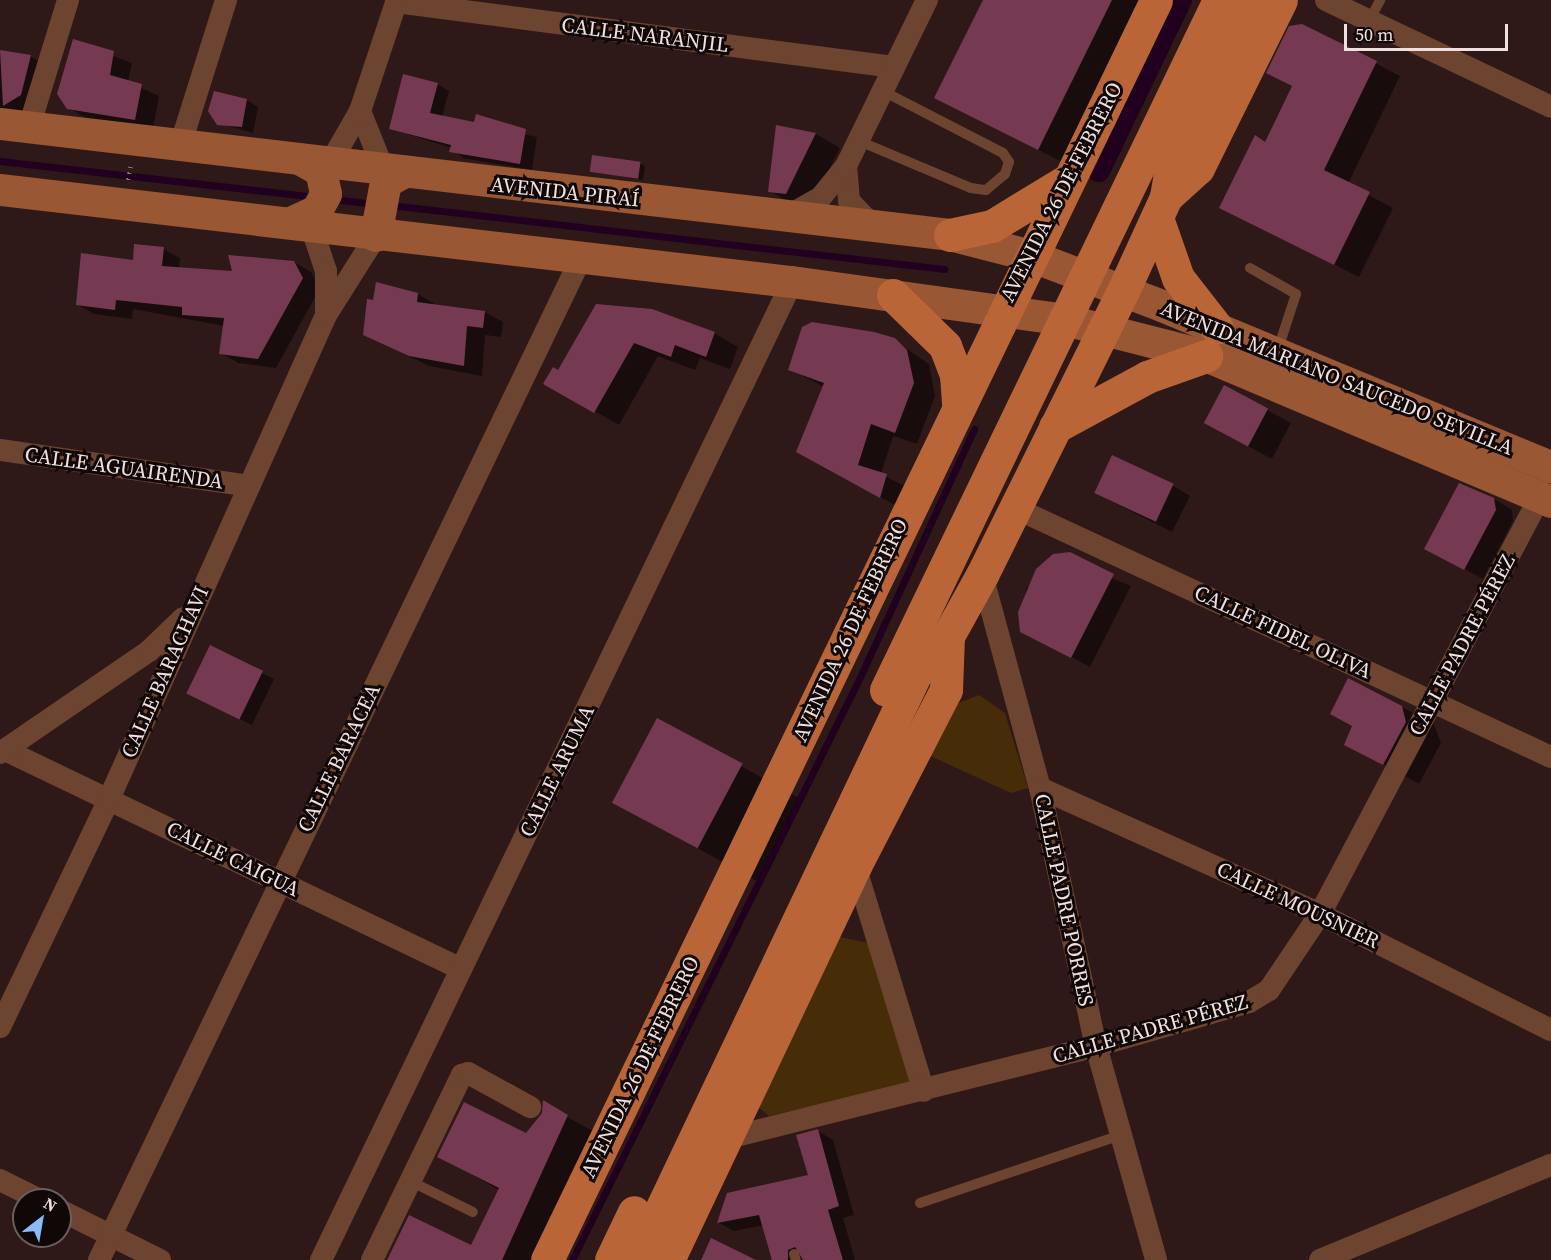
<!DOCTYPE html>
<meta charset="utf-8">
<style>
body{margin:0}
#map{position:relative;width:1551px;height:1260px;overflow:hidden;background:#2e1918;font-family:"Source Serif 4",serif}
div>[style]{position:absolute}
.green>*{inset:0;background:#462d08}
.shadow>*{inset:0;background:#0007;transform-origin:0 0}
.stream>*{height:7px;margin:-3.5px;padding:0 3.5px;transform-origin:3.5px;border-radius:3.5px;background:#21001f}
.canal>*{height:22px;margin:-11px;padding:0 11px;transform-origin:11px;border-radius:11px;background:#21001f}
.building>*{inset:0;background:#753a52;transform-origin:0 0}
.path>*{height:4px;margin-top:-2px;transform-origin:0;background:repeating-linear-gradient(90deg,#897776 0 1.5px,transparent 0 6px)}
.lane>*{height:10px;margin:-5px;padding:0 5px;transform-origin:5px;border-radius:5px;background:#6d442f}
.street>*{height:22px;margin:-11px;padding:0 11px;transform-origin:11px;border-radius:11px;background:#6d442f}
.secondary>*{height:32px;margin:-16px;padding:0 16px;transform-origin:16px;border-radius:16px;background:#995734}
.primary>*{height:33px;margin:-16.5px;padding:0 16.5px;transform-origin:16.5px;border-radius:16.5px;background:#ba6537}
span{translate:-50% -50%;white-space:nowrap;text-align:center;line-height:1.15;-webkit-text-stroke:6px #100707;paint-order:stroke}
.street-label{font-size:21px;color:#f0e1e0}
.north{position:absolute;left:12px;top:1188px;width:60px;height:60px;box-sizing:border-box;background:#100707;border:2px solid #6a5e5e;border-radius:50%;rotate:31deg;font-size:16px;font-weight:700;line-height:24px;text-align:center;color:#f0e1e0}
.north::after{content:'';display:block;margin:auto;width:21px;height:27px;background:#87bbfc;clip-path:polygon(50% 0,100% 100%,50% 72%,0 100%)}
.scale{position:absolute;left:1344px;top:24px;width:164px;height:27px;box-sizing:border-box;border:3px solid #f0e1e0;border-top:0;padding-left:8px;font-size:18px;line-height:21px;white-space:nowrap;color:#f0e1e0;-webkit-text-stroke:4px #100707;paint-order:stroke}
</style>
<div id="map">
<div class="green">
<div style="clip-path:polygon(979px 695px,1005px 713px,1028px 788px,1011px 793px,926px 754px,953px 705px)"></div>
<div style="clip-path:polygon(835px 936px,873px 944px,914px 1083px,769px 1116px,758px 1107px)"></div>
</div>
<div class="shadow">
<div style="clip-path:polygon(984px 0,1142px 0,1062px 162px,936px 97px)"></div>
<div style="clip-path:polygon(1302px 25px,1400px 76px,1348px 184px,1393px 208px,1359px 277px,1221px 207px,1266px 143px,1293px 87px,1268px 73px)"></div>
<div style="clip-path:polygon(74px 41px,132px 63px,128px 82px,159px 96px,153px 129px,87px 118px,68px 108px)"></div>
<div style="clip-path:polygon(0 52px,30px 56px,48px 66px,27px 113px,0 108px)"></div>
<div style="clip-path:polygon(437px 84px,449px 91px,442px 117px,537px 137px,532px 170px,463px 158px,452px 148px,391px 129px)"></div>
<div style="clip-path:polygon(247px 100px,258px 107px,253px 133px,218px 123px)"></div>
<div style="clip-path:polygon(777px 127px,816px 134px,840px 148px,810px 207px,794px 205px,770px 191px)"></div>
<div style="clip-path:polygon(640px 163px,645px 166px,643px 180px,592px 171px)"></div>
<div style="clip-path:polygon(163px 249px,180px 258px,179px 269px,234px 273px,294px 262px,311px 272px,320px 288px,276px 368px,238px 363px,221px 353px,224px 326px,133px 309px,132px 319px,94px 314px,77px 304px,134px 261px)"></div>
<div style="clip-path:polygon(418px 294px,436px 305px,485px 312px,503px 322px,501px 337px,485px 335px,482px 376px,429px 366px,364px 334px,375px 301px)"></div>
<div style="clip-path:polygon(597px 306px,714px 333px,738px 347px,730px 369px,700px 358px,695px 370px,658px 356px,619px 425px,545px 383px,559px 372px)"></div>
<div style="clip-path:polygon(894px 340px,929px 364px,935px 396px,917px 444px,893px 436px,881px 474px,908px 488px,902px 509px,820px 464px,824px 387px,790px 369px)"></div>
<div style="clip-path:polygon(1267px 410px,1291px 423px,1272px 459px,1229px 436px)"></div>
<div style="clip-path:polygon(1172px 485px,1190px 496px,1172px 532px,1095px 493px)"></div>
<div style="clip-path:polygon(1494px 499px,1512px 510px,1513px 521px,1483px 579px,1444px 558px)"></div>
<div style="clip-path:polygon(1054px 555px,1131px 586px,1090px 667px,1022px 631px,1026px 589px)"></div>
<div style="clip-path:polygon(210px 647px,274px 679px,252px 725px,200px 700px)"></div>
<div style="clip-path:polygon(1349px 680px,1433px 723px,1441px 743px,1419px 784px,1346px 744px,1353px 726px)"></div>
<div style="left:658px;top:720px;width:166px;height:93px;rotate:29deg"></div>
<div style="clip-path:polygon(544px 1104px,611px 1141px,555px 1260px,388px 1260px,472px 1247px,499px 1190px,439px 1156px,526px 1135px,544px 1113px)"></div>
<div style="clip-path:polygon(818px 1131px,833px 1140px,854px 1215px,843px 1218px,855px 1260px,774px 1260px,764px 1225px,734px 1231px,719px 1223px,728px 1194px,810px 1176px)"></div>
</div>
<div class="stream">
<div style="left:0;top:161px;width:318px;rotate:6.5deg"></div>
<div style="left:340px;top:200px;width:28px;rotate:6deg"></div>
<div style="left:390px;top:205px;width:558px;rotate:6.59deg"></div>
<div style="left:572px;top:1260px;width:650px;rotate:-63.71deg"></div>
<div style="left:860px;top:677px;width:273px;rotate:-65.3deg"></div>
</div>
<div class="canal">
<div style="left:1099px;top:171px;width:190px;rotate:-64.4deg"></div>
</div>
<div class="building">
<div style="clip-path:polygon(983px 0,1112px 0,1038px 150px,934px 98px)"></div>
<div style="clip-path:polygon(1302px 24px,1377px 61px,1324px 170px,1370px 192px,1334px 265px,1219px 208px,1255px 135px,1265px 142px,1292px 86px,1266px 73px,1289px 26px)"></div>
<div style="clip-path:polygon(73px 39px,114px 51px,110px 75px,142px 84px,135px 120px,67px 109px,57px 94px)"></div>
<div style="clip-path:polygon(0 50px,31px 55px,21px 95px,3px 106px)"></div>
<div style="clip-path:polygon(403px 74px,438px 83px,430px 113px,474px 122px,476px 114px,526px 129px,520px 164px,449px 152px,451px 145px,389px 129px)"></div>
<div style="clip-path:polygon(214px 91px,247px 99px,242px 127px,217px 125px,208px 111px)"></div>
<div style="clip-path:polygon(776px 125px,816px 133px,786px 194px,768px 192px)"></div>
<div style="left:592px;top:155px;width:49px;height:17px;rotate:8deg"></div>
<div style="clip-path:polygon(134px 244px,164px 247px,162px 266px,232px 271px,228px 255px,294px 261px,303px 278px,258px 359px,219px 354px,224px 318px,182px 315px,182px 307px,116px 300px,115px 310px,76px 305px,81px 253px,133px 260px)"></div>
<div style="clip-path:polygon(376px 282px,418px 293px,417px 302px,485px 311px,483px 328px,467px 326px,464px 366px,409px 356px,363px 335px,367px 299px,373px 300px)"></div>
<div style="clip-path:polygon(596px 304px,652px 309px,715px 332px,706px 357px,675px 345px,671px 357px,634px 343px,594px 413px,543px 384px,553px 367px,558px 370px)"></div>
<div style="clip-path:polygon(812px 322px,874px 332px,895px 338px,907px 350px,914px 383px,895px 433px,871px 424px,858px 465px,887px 474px,880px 498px,796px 452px,824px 383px,788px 370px,802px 327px)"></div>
<div style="left:1224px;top:385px;width:50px;height:43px;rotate:28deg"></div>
<div style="left:1112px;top:455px;width:68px;height:42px;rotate:25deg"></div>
<div style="clip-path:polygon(1459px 483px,1494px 498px,1496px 510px,1464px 570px,1424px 549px)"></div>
<div style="clip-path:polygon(1070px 552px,1114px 574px,1071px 658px,1020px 632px,1018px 612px,1036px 569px,1053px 554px)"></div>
<div style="left:210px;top:645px;width:59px;height:54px;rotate:26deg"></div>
<div style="clip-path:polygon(1348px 678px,1402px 706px,1406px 722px,1383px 765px,1344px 745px,1352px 726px,1330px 714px)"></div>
<div style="left:657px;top:718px;width:97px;height:96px;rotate:28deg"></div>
<div style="clip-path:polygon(464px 1102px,526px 1133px,542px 1113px,543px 1100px,568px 1115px,502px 1260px,387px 1260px,409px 1215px,471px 1245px,499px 1188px,437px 1157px)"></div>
<div style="clip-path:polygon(818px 1129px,839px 1206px,828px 1210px,843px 1260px,803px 1260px,795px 1247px,788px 1250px,788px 1260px,772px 1260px,759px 1215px,717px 1223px,727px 1193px,808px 1175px,796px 1135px)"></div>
<div style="clip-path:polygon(711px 1238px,756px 1260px,701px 1260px)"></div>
</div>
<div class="path">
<div style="left:128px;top:180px;width:16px;rotate:-79deg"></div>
</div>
<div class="lane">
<div style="left:1369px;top:21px;width:24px;rotate:-62deg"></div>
<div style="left:859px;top:141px;width:121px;rotate:22.8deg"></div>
<div style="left:971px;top:188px;width:15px;rotate:8deg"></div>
<div style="left:986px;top:190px;width:25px;rotate:-40deg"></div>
<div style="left:1005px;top:174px;width:13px;rotate:-72deg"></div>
<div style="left:1009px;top:162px;width:11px;rotate:-124deg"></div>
<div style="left:1003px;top:153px;width:135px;rotate:-152.7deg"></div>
<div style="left:1250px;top:268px;width:53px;rotate:29.5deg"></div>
<div style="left:1296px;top:294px;width:61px;rotate:108.1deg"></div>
<div style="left:410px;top:1181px;width:70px;rotate:26.2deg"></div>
<div style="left:920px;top:1203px;width:212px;rotate:-18.7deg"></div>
<div style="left:794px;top:1254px;width:6px;rotate:72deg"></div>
</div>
<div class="street">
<div style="left:1326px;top:0;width:249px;rotate:25.4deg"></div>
<div style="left:396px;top:2px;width:502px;rotate:7.44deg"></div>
<div style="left:360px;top:111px;width:65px;rotate:68.2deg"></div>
<div style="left:29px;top:127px;width:133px;rotate:-72.9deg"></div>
<div style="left:180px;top:146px;width:153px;rotate:-72.5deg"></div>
<div style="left:329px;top:165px;width:62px;rotate:-60.1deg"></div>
<div style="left:360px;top:111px;width:117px;rotate:-71.6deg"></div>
<div style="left:846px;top:166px;width:35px;rotate:85deg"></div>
<div style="left:849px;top:201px;width:36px;rotate:46deg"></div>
<div style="left:786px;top:217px;width:40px;rotate:-29.7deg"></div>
<div style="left:821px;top:197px;width:40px;rotate:-51deg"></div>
<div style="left:846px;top:166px;width:185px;rotate:-64deg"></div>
<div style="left:311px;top:226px;width:47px;rotate:71.6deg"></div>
<div style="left:326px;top:271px;width:44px;rotate:90deg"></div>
<div style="left:0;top:450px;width:252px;rotate:8.2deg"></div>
<div style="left:1015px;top:508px;width:591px;rotate:24.92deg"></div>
<div style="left:982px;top:575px;width:221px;rotate:74.8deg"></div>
<div style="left:1040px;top:788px;width:264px;rotate:77.8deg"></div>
<div style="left:1096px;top:1046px;width:222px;rotate:74.3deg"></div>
<div style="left:5px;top:750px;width:506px;rotate:25.65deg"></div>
<div style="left:0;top:753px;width:181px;rotate:-34.4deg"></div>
<div style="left:149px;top:651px;width:47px;rotate:-44.1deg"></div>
<div style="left:1040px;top:788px;width:307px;rotate:24.2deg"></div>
<div style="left:1320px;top:914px;width:258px;rotate:26.7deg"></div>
<div style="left:855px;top:866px;width:235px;rotate:73deg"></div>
<div style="left:0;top:1027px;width:253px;rotate:-64.4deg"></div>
<div style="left:109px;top:799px;width:530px;rotate:-65.85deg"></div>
<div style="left:326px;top:315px;width:93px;rotate:-57.7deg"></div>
<div style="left:728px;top:1138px;width:379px;rotate:-14deg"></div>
<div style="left:1096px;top:1046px;width:159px;rotate:-16deg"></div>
<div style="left:1249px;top:1002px;width:23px;rotate:-31deg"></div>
<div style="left:1269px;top:990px;width:92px;rotate:-56.1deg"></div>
<div style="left:1320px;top:914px;width:471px;rotate:-62.2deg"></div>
<div style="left:0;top:1180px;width:45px;rotate:26.6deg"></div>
<div style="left:60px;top:1210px;width:112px;rotate:26.6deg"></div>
<div style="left:99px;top:1260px;width:1112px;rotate:-64.31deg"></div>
<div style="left:321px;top:1260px;width:1086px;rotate:-64.28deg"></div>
<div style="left:372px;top:1260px;width:206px;rotate:-64.1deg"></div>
<div style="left:462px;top:1075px;width:6px;rotate:-18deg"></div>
<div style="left:468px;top:1073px;width:71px;rotate:28.7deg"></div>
<div style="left:1320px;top:1260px;width:250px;rotate:-22.4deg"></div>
</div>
<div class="secondary">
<div style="left:0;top:124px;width:956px;rotate:6.66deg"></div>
<div style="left:950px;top:235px;width:81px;rotate:14.4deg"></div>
<div style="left:1028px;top:255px;width:143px;rotate:20.8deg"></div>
<div style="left:1162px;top:306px;width:421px;rotate:22.5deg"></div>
<div style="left:0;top:190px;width:797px;rotate:6.63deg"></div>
<div style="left:792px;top:282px;width:276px;rotate:7.9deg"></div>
<div style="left:1065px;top:320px;width:146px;rotate:14.3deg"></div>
<div style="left:1206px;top:356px;width:375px;rotate:22.9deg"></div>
<div style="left:291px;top:223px;width:29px;rotate:-25deg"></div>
<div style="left:317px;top:211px;width:19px;rotate:-62deg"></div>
<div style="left:326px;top:194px;width:24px;rotate:-102deg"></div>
<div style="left:321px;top:171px;width:23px;rotate:-151deg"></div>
<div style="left:376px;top:236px;width:55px;rotate:-79.5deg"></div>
<div style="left:386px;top:182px;width:17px;rotate:-28deg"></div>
</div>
<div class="primary">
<div style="left:1166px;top:197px;width:43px;rotate:-42.2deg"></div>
<div style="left:1198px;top:168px;width:187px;rotate:-63.7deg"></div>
<div style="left:1157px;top:218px;width:64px;rotate:70.7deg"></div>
<div style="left:1178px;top:278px;width:63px;rotate:52deg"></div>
<div style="left:950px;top:235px;width:43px;rotate:-12.1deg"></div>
<div style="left:992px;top:226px;width:84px;rotate:-31.4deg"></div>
<div style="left:893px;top:295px;width:73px;rotate:44.4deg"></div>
<div style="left:945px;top:346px;width:30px;rotate:69deg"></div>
<div style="left:956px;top:374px;width:29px;rotate:86deg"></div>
<div style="left:1055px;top:427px;width:105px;rotate:-28.5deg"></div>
<div style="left:1147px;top:377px;width:63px;rotate:-19.6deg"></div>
<div style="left:886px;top:690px;width:766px;rotate:-64.24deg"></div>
<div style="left:547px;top:1260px;width:1399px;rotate:-64.2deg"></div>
<div style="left:611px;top:1260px;width:53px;rotate:-64.4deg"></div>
<div style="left:637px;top:1260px;width:650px;rotate:-64.58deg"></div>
<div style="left:916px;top:673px;width:49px;rotate:-49.1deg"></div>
<div style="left:948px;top:636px;width:70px;rotate:-60.9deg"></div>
<div style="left:982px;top:575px;width:317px;rotate:-63.6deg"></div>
<div style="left:1123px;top:291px;width:103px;rotate:-65.4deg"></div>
<div style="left:1166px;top:197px;width:43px;rotate:-80.5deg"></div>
<div style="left:1173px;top:155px;width:172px;rotate:-64.2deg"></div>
<div style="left:668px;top:1260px;width:436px;rotate:-64.6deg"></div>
<div style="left:855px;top:866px;width:198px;rotate:-62.7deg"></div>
<div style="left:946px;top:690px;width:54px;rotate:-87.9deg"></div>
</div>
<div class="street-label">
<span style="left:645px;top:35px;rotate:7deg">CALLE NARANJIL</span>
<span style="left:565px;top:192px;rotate:6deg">AVENIDA PIRAÍ</span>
<span style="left:1061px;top:192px;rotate:-63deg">AVENIDA 26 DE FEBRERO</span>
<span style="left:1337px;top:378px;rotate:22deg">AVENIDA MARIANO SAUCEDO SEVILLA</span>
<span style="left:124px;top:468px;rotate:8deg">CALLE AGUAIRENDA</span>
<span style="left:850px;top:630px;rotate:-65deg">AVENIDA 26 DE FEBRERO</span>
<span style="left:1283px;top:632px;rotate:25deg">CALLE FIDEL OLIVA</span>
<span style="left:1462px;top:645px;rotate:-62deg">CALLE PADRE PÉREZ</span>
<span style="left:165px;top:672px;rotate:-66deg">CALLE BARACHAVI</span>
<span style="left:339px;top:758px;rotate:-64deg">CALLE BARACEA</span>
<span style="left:557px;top:771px;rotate:-64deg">CALLE ARUMA</span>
<span style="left:233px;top:859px;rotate:26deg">CALLE CAIGUA</span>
<span style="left:1064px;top:900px;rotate:78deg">CALLE PADRE PORRES</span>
<span style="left:1298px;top:905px;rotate:25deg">CALLE MOUSNIER</span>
<span style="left:1150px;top:1029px;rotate:-16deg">CALLE PADRE PÉREZ</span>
<span style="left:640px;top:1067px;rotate:-64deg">AVENIDA 26 DE FEBRERO</span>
</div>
<div class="north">N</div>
<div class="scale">50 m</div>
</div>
